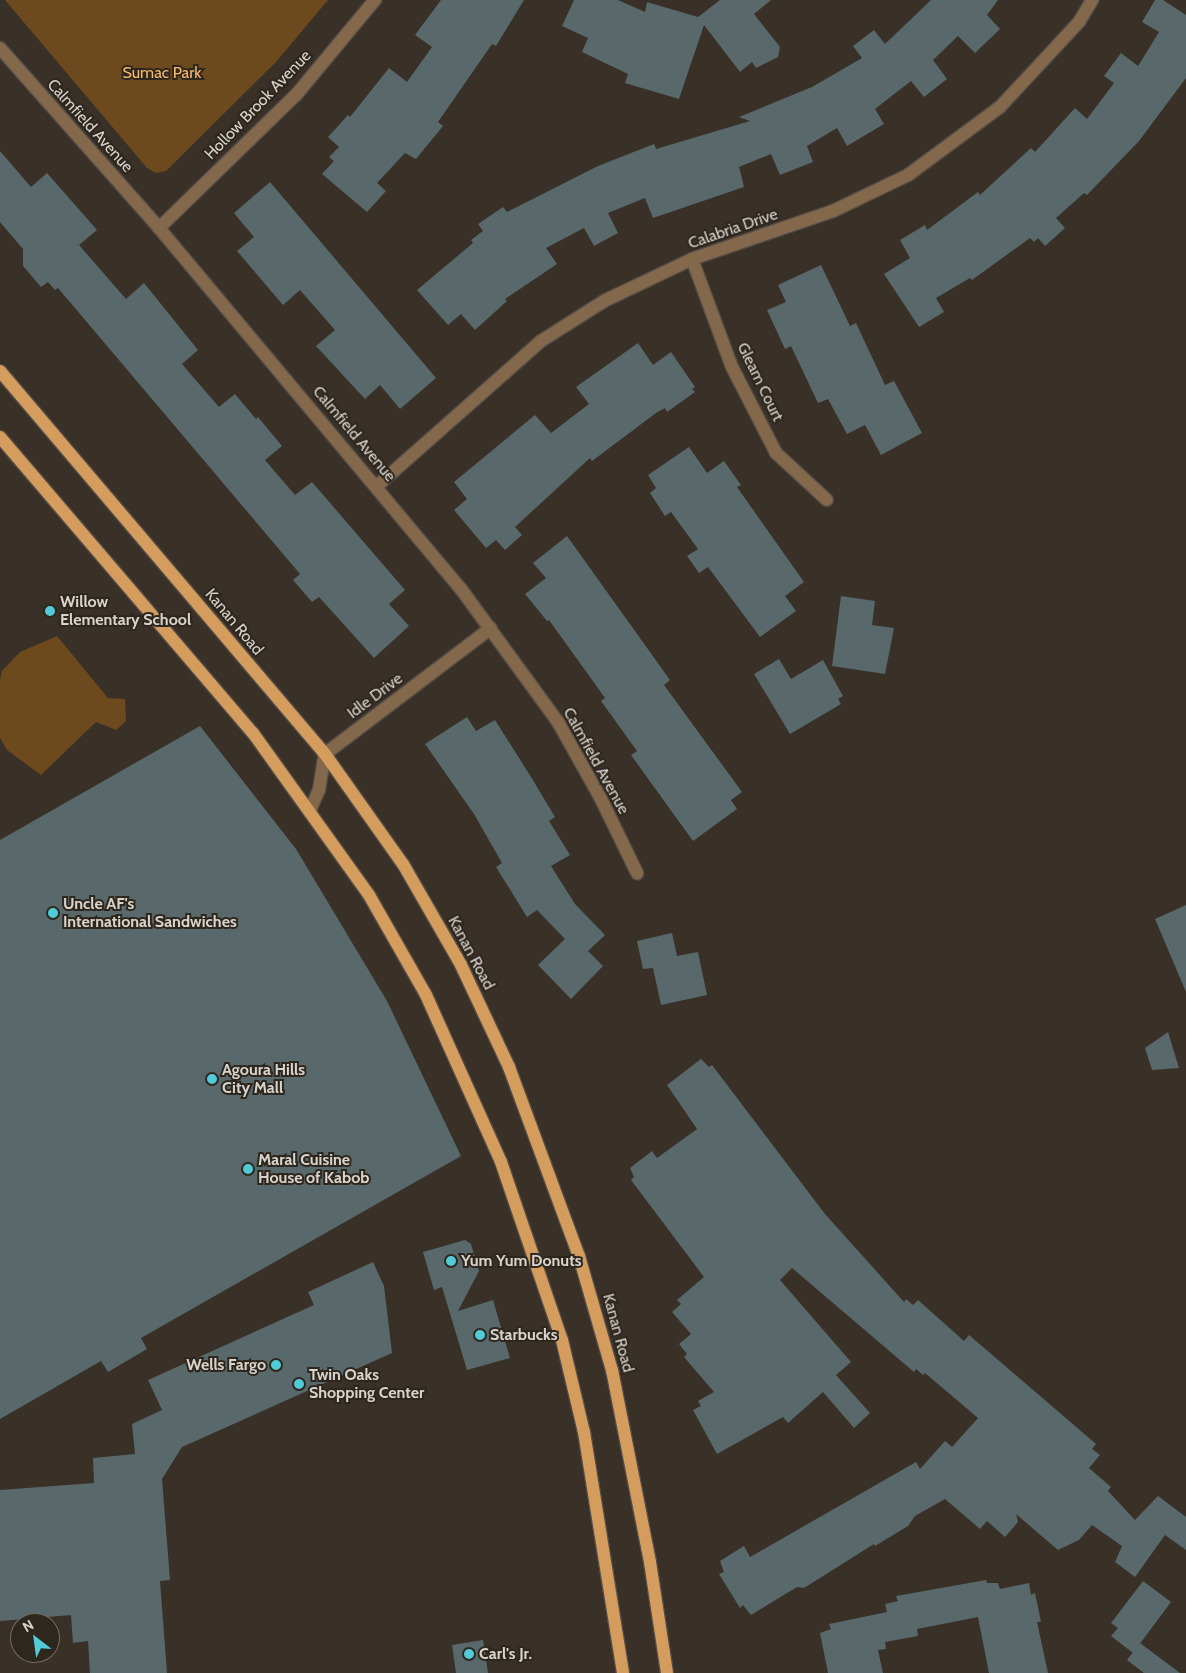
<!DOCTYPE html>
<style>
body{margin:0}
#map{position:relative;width:1186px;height:1673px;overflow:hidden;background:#393028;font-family:Cabin,sans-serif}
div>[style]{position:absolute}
.green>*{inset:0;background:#6d491e}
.building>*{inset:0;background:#59686a}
.roads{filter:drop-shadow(1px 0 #564d46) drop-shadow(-1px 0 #564d46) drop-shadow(0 1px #564d46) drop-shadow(0 -1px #564d46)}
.minor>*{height:12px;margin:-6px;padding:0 6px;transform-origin:6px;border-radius:6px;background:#84684b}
.major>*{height:12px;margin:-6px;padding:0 6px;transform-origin:6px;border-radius:6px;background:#d49d5e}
.dots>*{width:14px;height:14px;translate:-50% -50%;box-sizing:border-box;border:2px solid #2e271e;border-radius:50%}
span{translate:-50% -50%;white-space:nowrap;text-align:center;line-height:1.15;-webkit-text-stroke:4px #2e271e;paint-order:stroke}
.park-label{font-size:16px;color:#fbb86c}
.street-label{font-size:16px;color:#d9d3ce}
.poi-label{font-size:16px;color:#d9d3ce;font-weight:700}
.left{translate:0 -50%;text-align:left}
.right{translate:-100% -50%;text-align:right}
.north{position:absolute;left:10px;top:1613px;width:50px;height:50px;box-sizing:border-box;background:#2e271e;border:1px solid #726c64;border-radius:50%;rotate:330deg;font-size:14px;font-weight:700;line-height:20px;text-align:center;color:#d9d3ce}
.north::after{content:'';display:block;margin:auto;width:18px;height:22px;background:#52cbd9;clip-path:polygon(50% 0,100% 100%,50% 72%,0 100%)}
</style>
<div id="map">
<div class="green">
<div style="clip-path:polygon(5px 0,328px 0,276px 62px,166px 171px,156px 173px,147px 168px)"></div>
<div style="clip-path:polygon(57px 636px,108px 698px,125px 699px,126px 721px,116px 730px,96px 722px,41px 775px,7px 750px,0 738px,0 680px,2px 671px,20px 652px)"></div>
</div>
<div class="building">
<div style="clip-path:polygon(441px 0,524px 0,496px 46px,492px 44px,438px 122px,443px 126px,416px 159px,405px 153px,377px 183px,386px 191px,367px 212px,322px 174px,334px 161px,329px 157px,339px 147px,328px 137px,348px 115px,350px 117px,389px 68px,407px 82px,432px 47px,415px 35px)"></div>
<div style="clip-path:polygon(574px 0,618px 0,645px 12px,647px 2px,698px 17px,720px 0,771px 0,754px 14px,780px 47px,778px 57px,756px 68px,752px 62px,740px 72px,704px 25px,679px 99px,625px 83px,628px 74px,582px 52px,588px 38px,562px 26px)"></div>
<div style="clip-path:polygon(931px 0,998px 0,987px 15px,1000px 29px,975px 53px,958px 36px,933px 60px,947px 79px,924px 97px,911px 81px,875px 109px,884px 124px,847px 146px,837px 128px,807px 146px,813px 162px,780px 175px,771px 154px,739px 167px,744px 187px,653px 218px,645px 198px,608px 213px,618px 233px,594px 246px,584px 228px,546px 248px,557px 264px,505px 299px,507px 301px,475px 330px,461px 314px,448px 325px,417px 290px,473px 243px,471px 240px,483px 231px,478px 224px,503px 207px,507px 212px,598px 166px,654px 144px,656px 149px,750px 121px,739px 117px,812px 87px,862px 58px,853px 46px,874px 30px,885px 44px)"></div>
<div style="clip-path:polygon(1155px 0,1163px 0,1186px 15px,1186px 78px,1139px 141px,1087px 195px,1084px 193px,1056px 218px,1065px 228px,1045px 246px,1038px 238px,1034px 242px,1030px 238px,972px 280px,970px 278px,936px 298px,944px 312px,919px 327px,884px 274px,910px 258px,900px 240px,925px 225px,927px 230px,978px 192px,980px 195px,1031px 148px,1035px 152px,1075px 108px,1087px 119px,1114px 83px,1104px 76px,1121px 53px,1138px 66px,1159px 32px,1142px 22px)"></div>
<div style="clip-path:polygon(0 151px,31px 187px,47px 173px,97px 230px,79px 245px,126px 299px,144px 283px,198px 350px,182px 364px,193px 377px,219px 407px,235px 394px,256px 419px,258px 417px,282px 446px,265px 460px,295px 495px,312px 482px,405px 590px,389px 604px,409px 626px,374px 658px,319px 597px,312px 602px,293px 580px,300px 574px,58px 288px,55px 290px,48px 282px,41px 287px,23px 266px,23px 249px,0 222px)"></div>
<div style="clip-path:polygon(270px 182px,436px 378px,400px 409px,380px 385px,365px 399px,316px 346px,335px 330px,300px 290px,283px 305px,237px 251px,254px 237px,234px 213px)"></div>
<div style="clip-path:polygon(821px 265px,850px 326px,856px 323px,885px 385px,894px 381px,922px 433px,881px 455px,865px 425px,847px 434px,828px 399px,818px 403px,791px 346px,785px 349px,767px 310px,786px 302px,778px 285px)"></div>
<div style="clip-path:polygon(638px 343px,653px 365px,671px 352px,695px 387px,692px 389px,695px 392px,667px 412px,665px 408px,656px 413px,592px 461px,590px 458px,515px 527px,522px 535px,505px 550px,496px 540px,486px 548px,454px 510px,467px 499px,454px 482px,535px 415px,551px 433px,589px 404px,576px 387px)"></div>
<div style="clip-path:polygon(689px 447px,707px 473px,724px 461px,741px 485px,737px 487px,804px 582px,785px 596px,796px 611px,760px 637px,708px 567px,699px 573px,687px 556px,698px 549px,671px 512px,665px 516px,650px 493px,656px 488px,648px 475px)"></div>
<div style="clip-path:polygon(567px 536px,670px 680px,664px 685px,742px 792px,731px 800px,737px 809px,693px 841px,631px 755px,637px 751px,601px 701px,605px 698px,549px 620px,547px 621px,525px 594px,546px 578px,533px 563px)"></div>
<div style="clip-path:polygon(841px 596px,875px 601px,872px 625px,894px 628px,885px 674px,832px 666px)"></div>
<div style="clip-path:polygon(779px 659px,791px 679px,823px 660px,843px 696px,838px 699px,841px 704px,790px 734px,754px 674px)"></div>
<div style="clip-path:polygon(467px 717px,476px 731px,495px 720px,531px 777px,555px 817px,549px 821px,570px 855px,551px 866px,575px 904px,605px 935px,588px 951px,603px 966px,571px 999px,538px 965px,565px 939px,537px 910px,527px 917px,496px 867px,502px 863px,474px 814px,425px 744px)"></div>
<div style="clip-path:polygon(200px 726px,296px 849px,387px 1001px,461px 1156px,141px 1338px,147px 1349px,108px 1372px,101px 1361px,0 1419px,0 840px)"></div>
<div style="clip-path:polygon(1186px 905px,1186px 992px,1155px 919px)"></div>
<div style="clip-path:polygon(672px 933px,677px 956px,698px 952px,707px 995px,661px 1005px,653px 968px,643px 969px,637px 941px)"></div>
<div style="clip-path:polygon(1168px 1032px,1179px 1068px,1152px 1070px,1145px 1048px)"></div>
<div style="clip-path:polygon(701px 1059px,709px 1067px,712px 1065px,825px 1214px,904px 1302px,906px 1299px,913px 1305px,918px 1300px,964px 1341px,969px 1335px,1096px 1444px,1092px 1449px,1100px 1455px,1089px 1468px,1111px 1487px,1108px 1491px,1135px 1520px,1158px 1496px,1186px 1517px,1186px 1550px,1165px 1535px,1135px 1577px,1115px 1562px,1122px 1546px,1092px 1525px,1079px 1540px,1058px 1550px,1016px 1514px,1018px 1522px,1005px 1537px,987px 1521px,980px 1529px,945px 1499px,915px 1516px,908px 1526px,875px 1546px,874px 1544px,804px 1588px,797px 1587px,751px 1615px,743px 1605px,740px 1608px,719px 1574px,724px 1572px,720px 1561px,744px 1546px,750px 1557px,916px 1462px,920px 1469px,945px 1441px,952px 1447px,978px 1418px,925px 1373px,923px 1375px,916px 1369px,914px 1372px,792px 1268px,780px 1280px,851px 1362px,836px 1375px,870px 1413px,854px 1428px,823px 1392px,788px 1423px,783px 1417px,717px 1454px,693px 1410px,701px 1406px,698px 1401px,714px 1392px,684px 1357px,687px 1354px,679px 1344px,691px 1334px,672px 1312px,681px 1304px,677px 1300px,704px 1277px,631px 1180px,634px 1177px,630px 1168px,652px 1151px,657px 1158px,697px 1129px,667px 1085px)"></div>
<div style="clip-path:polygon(465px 1240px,471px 1244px,479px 1271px,458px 1311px,493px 1300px,510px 1358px,467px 1370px,442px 1287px,434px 1290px,423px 1252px)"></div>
<div style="clip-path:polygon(373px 1262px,384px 1286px,392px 1353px,182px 1447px,162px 1479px,170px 1580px,160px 1581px,167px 1673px,90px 1673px,88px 1641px,73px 1643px,71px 1615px,0 1621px,0 1490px,94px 1483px,93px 1458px,135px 1454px,132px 1424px,162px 1410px,148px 1380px,314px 1305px,308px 1292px)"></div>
<div style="clip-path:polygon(986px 1580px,987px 1583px,998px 1583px,1000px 1589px,1029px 1583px,1031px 1595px,1035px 1593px,1041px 1622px,1037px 1622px,1048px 1673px,989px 1673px,978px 1617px,917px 1629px,918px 1636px,885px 1642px,886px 1649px,878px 1650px,883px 1673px,828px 1673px,820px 1633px,831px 1629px,829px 1624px,887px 1612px,885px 1604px,898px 1601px,896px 1596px)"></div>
<div style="clip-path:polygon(1143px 1581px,1171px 1602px,1133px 1653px,1111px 1636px,1118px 1628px,1111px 1623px)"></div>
<div style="clip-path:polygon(483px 1640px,488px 1673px,456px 1673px,452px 1645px)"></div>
<div style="clip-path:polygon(1140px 1643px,1180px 1673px,1144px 1673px,1127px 1660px)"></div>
</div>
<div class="roads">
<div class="minor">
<div style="left:0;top:48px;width:240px;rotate:48.5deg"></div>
<div style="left:159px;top:228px;width:471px;rotate:50.1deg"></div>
<div style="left:461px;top:589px;width:165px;rotate:53.9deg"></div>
<div style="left:558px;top:722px;width:86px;rotate:60.8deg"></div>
<div style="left:600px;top:797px;width:85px;rotate:64deg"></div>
<div style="left:159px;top:228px;width:191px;rotate:-44.2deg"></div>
<div style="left:296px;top:95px;width:124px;rotate:-50.3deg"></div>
<div style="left:692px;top:259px;width:115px;rotate:69.7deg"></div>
<div style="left:732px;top:367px;width:97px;rotate:62.9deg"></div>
<div style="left:776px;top:453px;width:69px;rotate:42.7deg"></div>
<div style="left:377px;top:486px;width:219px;rotate:-41.5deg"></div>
<div style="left:541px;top:341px;width:75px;rotate:-32.4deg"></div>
<div style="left:604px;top:301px;width:98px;rotate:-25.5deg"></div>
<div style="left:692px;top:259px;width:149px;rotate:-18.8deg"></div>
<div style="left:833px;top:211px;width:83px;rotate:-25.6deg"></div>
<div style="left:908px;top:175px;width:114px;rotate:-36.5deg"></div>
<div style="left:1000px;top:107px;width:116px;rotate:-47.1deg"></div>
<div style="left:1079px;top:22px;width:26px;rotate:-59deg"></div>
<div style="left:310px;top:810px;width:22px;rotate:-66deg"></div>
<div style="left:319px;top:790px;width:36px;rotate:-81deg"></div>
<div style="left:325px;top:754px;width:208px;rotate:-37.2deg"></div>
</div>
<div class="major">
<div style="left:0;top:371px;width:502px;rotate:49.68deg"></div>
<div style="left:325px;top:754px;width:135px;rotate:54.7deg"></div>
<div style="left:403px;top:864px;width:116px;rotate:60.1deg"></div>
<div style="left:461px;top:965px;width:113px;rotate:64.8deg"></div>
<div style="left:509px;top:1067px;width:202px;rotate:69.7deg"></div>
<div style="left:579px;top:1256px;width:119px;rotate:73.9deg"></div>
<div style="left:612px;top:1370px;width:196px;rotate:78.8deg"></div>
<div style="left:650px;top:1562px;width:112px;rotate:81.3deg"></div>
<div style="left:0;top:437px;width:389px;rotate:49.5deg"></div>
<div style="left:253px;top:733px;width:199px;rotate:54.4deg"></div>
<div style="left:369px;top:895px;width:115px;rotate:60.3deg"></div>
<div style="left:426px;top:995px;width:183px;rotate:65.8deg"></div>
<div style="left:501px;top:1162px;width:188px;rotate:71.1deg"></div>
<div style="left:562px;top:1340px;width:95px;rotate:76.6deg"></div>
<div style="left:584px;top:1432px;width:244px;rotate:80.8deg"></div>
</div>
</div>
<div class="dots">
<div style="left:50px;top:611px;background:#52cbd9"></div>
<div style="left:53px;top:913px;background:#52cbd9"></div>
<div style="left:212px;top:1079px;background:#52cbd9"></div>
<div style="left:248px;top:1169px;background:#52cbd9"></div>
<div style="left:451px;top:1261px;background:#52cbd9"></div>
<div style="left:480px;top:1335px;background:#52cbd9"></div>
<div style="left:276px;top:1365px;background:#52cbd9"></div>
<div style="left:299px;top:1384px;background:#52cbd9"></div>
<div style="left:469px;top:1654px;background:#52cbd9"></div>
</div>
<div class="park-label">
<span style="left:162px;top:73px">Sumac Park</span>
</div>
<div class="street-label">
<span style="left:258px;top:105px;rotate:-46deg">Hollow Brook Avenue</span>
<span style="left:90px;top:126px;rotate:48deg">Calmfield Avenue</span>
<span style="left:733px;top:229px;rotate:-19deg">Calabria Drive</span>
<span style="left:760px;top:382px;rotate:64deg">Gleam Court</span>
<span style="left:354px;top:434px;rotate:50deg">Calmfield Avenue</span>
<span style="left:234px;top:622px;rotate:50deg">Kanan Road</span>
<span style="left:375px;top:696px;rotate:-37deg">Idle Drive</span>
<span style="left:596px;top:761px;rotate:61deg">Calmfield Avenue</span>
<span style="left:471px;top:953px;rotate:62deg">Kanan Road</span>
<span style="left:618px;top:1333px;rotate:75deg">Kanan Road</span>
</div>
<div class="poi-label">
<span class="left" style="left:60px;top:611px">Willow<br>Elementary School</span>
<span class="left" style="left:63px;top:913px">Uncle AF's<br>International Sandwiches</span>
<span class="left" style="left:222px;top:1079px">Agoura Hills<br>City Mall</span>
<span class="left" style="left:258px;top:1169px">Maral Cuisine<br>House of Kabob</span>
<span class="left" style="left:461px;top:1261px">Yum Yum Donuts</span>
<span class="left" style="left:490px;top:1335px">Starbucks</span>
<span class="right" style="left:266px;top:1365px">Wells Fargo</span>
<span class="left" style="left:309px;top:1384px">Twin Oaks<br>Shopping Center</span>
<span class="left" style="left:479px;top:1654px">Carl's Jr.</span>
</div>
<div class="north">N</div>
</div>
